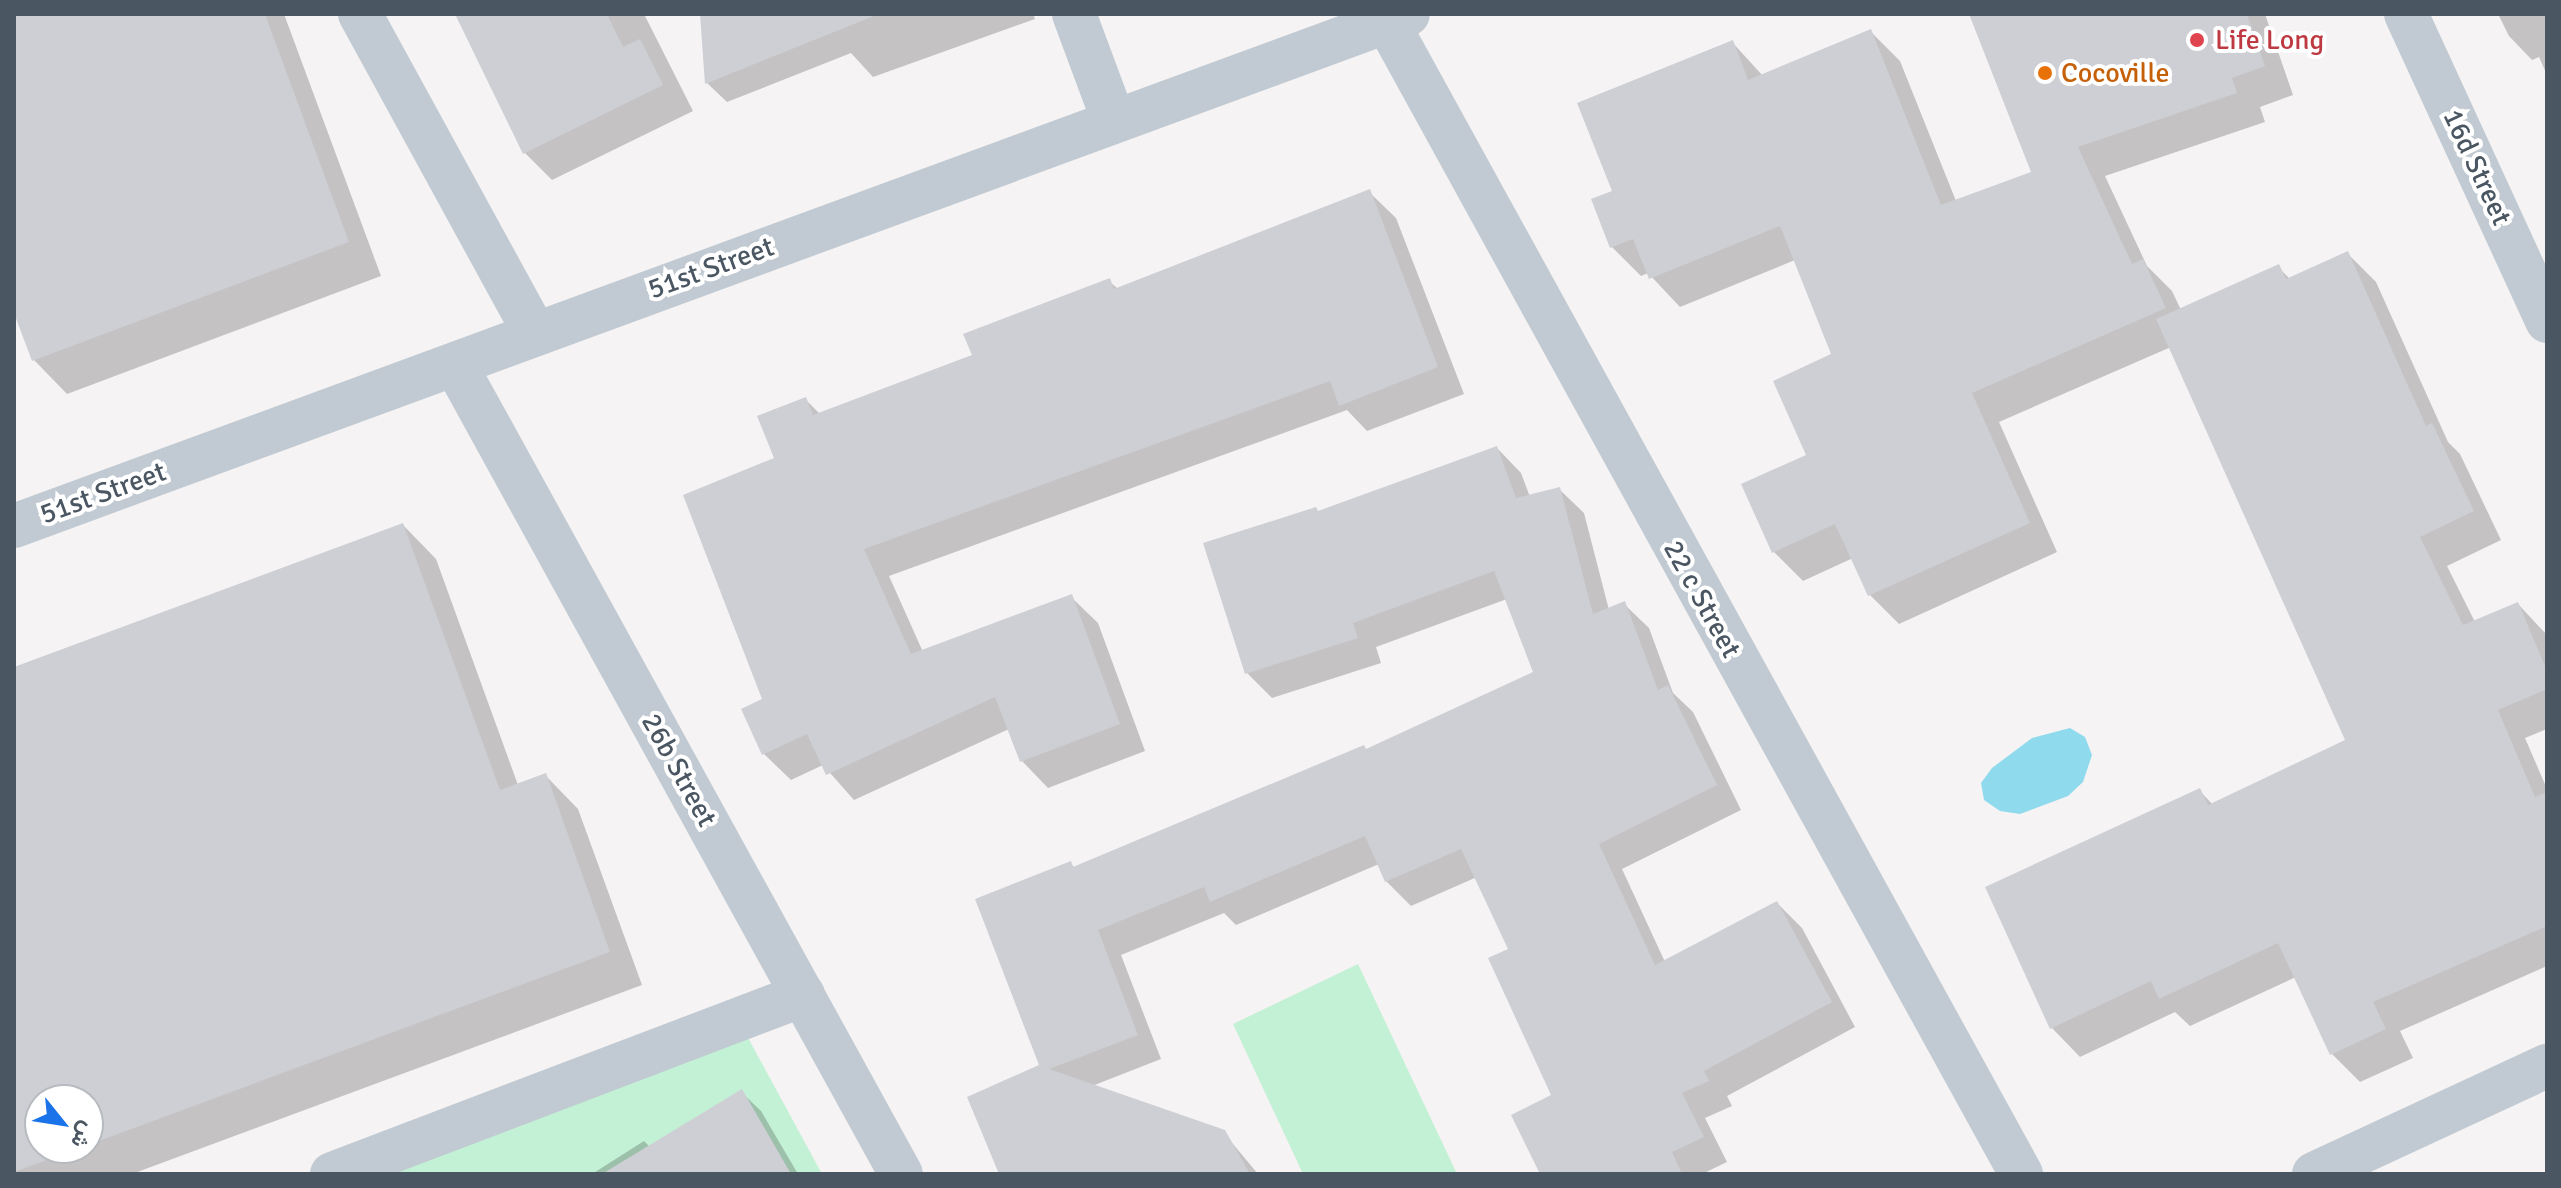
<!DOCTYPE html>
<meta charset="utf-8">
<style>
body{margin:0}
#map{position:relative;width:2561px;height:1188px;overflow:hidden;background:#f5f3f3;font-family:Signika,Vazirmatn,sans-serif}
div>[style]{position:absolute}
.green>*{inset:0;background:#c3f1d5}
.water>*{inset:0;background:#90daee}
.shadow>*{inset:0;background:#0003}
.building>*{inset:0;background:#cdcfd5}
.minor>*{height:44px;margin:-22px;padding:0 22px;transform-origin:22px;border-radius:22px;background:#c1cad2}
.dots>*{width:22px;height:22px;translate:-50% -50%;box-sizing:border-box;border:4px solid #fff;border-radius:50%}
span{translate:-50% -50%;white-space:nowrap;text-align:center;line-height:1.15;-webkit-text-stroke:8px #fff;paint-order:stroke}
.health-label{font-size:28px;color:#be3a42}
.left{translate:0 -50%;text-align:left}
.food-label{font-size:28px;color:#c56008}
.street-label{font-size:28px;color:#4a5661}
.frame{position:absolute;inset:0;border:16px solid #4a5661;pointer-events:none}
.north{position:absolute;left:24px;top:1084px;width:80px;height:80px;box-sizing:border-box;background:#fff;border:2px solid #b7bbc0;border-radius:50%;rotate:120deg;font-size:22px;font-weight:700;line-height:32px;text-align:center;color:#4a5661}
.north::after{content:'';display:block;margin:auto;width:28px;height:36px;background:#1a73e8;clip-path:polygon(50% 0,100% 100%,50% 72%,0 100%)}
</style>
<div id="map">
<div class="green">
<div style="clip-path:polygon(1358px 964px,1457px 1174px,1303px 1174px,1233px 1024px)"></div>
<div style="clip-path:polygon(747px 1036px,822px 1174px,385px 1174px)"></div>
</div>
<div class="water">
<div style="clip-path:polygon(2070px 728px,2085px 737px,2092px 755px,2083px 782px,2068px 796px,2020px 814px,2000px 811px,1984px 800px,1981px 783px,1992px 768px,2032px 738px)"></div>
</div>
<div class="shadow">
<div style="clip-path:polygon(14px 14px,284px 14px,381px 276px,67px 394px,34px 360px,14px 307px)"></div>
<div style="clip-path:polygon(457px 14px,644px 14px,693px 111px,552px 180px,525px 153px)"></div>
<div style="clip-path:polygon(714px 14px,1033px 14px,1035px 19px,873px 77px,851px 53px,727px 102px,707px 83px,703px 26px)"></div>
<div style="clip-path:polygon(1971px 14px,2265px 14px,2293px 95px,2260px 107px,2265px 122px,2105px 176px,2147px 266px,2172px 291px,2181px 310px,2278px 267px,2290px 279px,2347px 253px,2376px 282px,2448px 442px,2460px 454px,2501px 540px,2447px 566px,2475px 622px,2518px 604px,2547px 635px,2547px 729px,2525px 738px,2547px 789px,2547px 966px,2400px 1031px,2413px 1058px,2360px 1082px,2332px 1054px,2296px 977px,2190px 1026px,2175px 1012px,2080px 1057px,2052px 1028px,2199px 790px,2213px 805px,2348px 741px,2171px 347px,1999px 422px,2057px 552px,1899px 624px,1870px 595px,1853px 558px,1803px 581px,1774px 552px,1809px 456px,1834px 355px,1795px 260px,1680px 307px,1648px 273px,1641px 276px,1612px 247px,1614px 192px,1732px 42px,1763px 76px,1871px 32px,1900px 61px,1956px 201px,2034px 173px)"></div>
<div style="clip-path:polygon(2498px 14px,2547px 14px,2547px 75px,2539px 57px,2532px 60px,2509px 36px)"></div>
<div style="clip-path:polygon(1369px 192px,1396px 218px,1464px 394px,1367px 431px,1347px 410px,889px 576px,923px 652px,1071px 597px,1098px 623px,1145px 751px,1048px 788px,1022px 761px,1009px 729px,854px 800px,823px 765px,791px 780px,764px 754px,776px 460px,805px 399px,821px 415px,974px 356px,1109px 281px,1118px 289px)"></div>
<div style="clip-path:polygon(1497px 448px,1521px 473px,1530px 497px,1559px 489px,1584px 513px,1609px 610px,1624px 604px,1649px 628px,1673px 693px,1693px 712px,1741px 810px,1622px 869px,1665px 962px,1777px 903px,1802px 928px,1855px 1027px,1727px 1096px,1732px 1106px,1705px 1118px,1727px 1162px,1702px 1174px,1543px 1174px,1554px 1096px,1511px 950px,1477px 877px,1411px 906px,1386px 881px,1379px 864px,1236px 925px,1224px 913px,1121px 955px,1161px 1059px,1092px 1086px,1223px 1132px,1258px 1174px,1002px 1174px,1042px 1066px,1070px 863px,1076px 869px,1367px 750px,1536px 673px,1507px 599px,1376px 647px,1381px 663px,1272px 698px,1247px 673px,1319px 513px)"></div>
<div style="clip-path:polygon(evenodd,403px 525px,436px 559px,518px 785px,545px 775px,578px 809px,642px 985px,132px 1174px,14px 1174px,14px 669px,403px 525px,40px 1100px,88px 1100px,88px 1148px,40px 1148px,40px 1100px)"></div>
<div style="clip-path:polygon(741px 1092px,761px 1111px,798px 1174px,592px 1174px,644px 1141px,650px 1147px)"></div>
</div>
<div class="building">
<div style="clip-path:polygon(14px 14px,265px 14px,349px 242px,32px 361px,14px 313px)"></div>
<div style="clip-path:polygon(455px 14px,607px 14px,623px 47px,640px 39px,663px 85px,523px 154px)"></div>
<div style="clip-path:polygon(700px 14px,874px 14px,874px 16px,705px 84px)"></div>
<div style="clip-path:polygon(1969px 14px,2247px 14px,2265px 66px,2232px 78px,2237px 93px,2078px 147px,2132px 264px,2143px 259px,2166px 308px,1972px 393px,2030px 523px,1868px 596px,1835px 524px,1772px 553px,1741px 484px,1806px 455px,1773px 381px,1831px 354px,1780px 226px,1649px 279px,1633px 239px,1610px 248px,1591px 199px,1612px 191px,1577px 103px,1733px 40px,1748px 80px,1871px 29px,1941px 205px,2031px 172px)"></div>
<div style="clip-path:polygon(1370px 189px,1438px 367px,1339px 406px,1330px 381px,864px 549px,911px 654px,1072px 594px,1120px 724px,1020px 762px,995px 697px,826px 775px,807px 734px,762px 755px,741px 709px,762px 699px,683px 495px,774px 458px,757px 416px,806px 397px,813px 415px,972px 355px,963px 334px,1110px 278px,1114px 289px)"></div>
<div style="clip-path:polygon(2348px 251px,2426px 426px,2432px 423px,2474px 511px,2420px 537px,2463px 625px,2518px 602px,2547px 671px,2547px 689px,2498px 710px,2535px 797px,2547px 792px,2547px 926px,2373px 1002px,2386px 1029px,2330px 1055px,2278px 943px,2159px 999px,2151px 981px,2050px 1029px,1985px 887px,2200px 788px,2208px 805px,2345px 740px,2156px 319px,2279px 264px,2286px 279px)"></div>
<div style="clip-path:polygon(1497px 446px,1516px 498px,1560px 487px,1593px 614px,1625px 601px,1658px 690px,1668px 685px,1717px 785px,1599px 844px,1655px 965px,1777px 901px,1832px 1002px,1704px 1071px,1709px 1081px,1682px 1093px,1704px 1137px,1672px 1152px,1682px 1174px,1540px 1174px,1511px 1115px,1551px 1095px,1488px 958px,1508px 949px,1461px 849px,1385px 882px,1365px 836px,1210px 902px,1204px 887px,1098px 930px,1138px 1035px,1049px 1069px,1225px 1130px,1250px 1174px,999px 1174px,967px 1097px,1039px 1065px,975px 899px,1071px 861px,1073px 867px,1364px 745px,1366px 749px,1533px 672px,1494px 571px,1353px 623px,1358px 638px,1245px 674px,1203px 543px,1316px 507px,1318px 511px)"></div>
<div style="clip-path:polygon(403px 523px,500px 790px,546px 773px,610px 952px,88px 1145px,88px 1100px,40px 1100px,40px 1148px,80px 1148px,14px 1172px,14px 667px)"></div>
<div style="clip-path:polygon(742px 1089px,791px 1174px,602px 1174px)"></div>
</div>
<div class="minor">
<div style="left:360px;top:14px;width:364px;rotate:61.3deg"></div>
<div style="left:1074px;top:14px;width:112px;rotate:69.6deg"></div>
<div style="left:2406px;top:14px;width:338px;rotate:65.3deg"></div>
<div style="left:1387px;top:22px;width:1315px;rotate:61.17deg"></div>
<div style="left:456px;top:366px;width:922px;rotate:61.16deg"></div>
<div style="left:14px;top:526px;width:1485px;rotate:-20.17deg"></div>
<div style="left:332px;top:1174px;width:504px;rotate:-20.81deg"></div>
<div style="left:2314px;top:1174px;width:257px;rotate:-24.9deg"></div>
</div>
<div class="dots">
<div style="left:2197px;top:40px;background:#e0444e"></div>
<div style="left:2045px;top:73px;background:#e8710a"></div>
</div>
<div class="health-label">
<span class="left" style="left:2215px;top:40px">Life Long</span>
</div>
<div class="food-label">
<span class="left" style="left:2061px;top:73px">Cocoville</span>
</div>
<div class="street-label">
<span style="left:2477px;top:167px;rotate:65deg">16d Street</span>
<span style="left:711px;top:268px;rotate:-20deg">51st Street</span>
<span style="left:103px;top:493px;rotate:-20deg">51st Street</span>
<span style="left:1702px;top:599px;rotate:61deg">22 c Street</span>
<span style="left:679px;top:770px;rotate:61deg">26b Street</span>
</div>
<div class="frame"></div>
<div class="north">ش</div>
</div>
